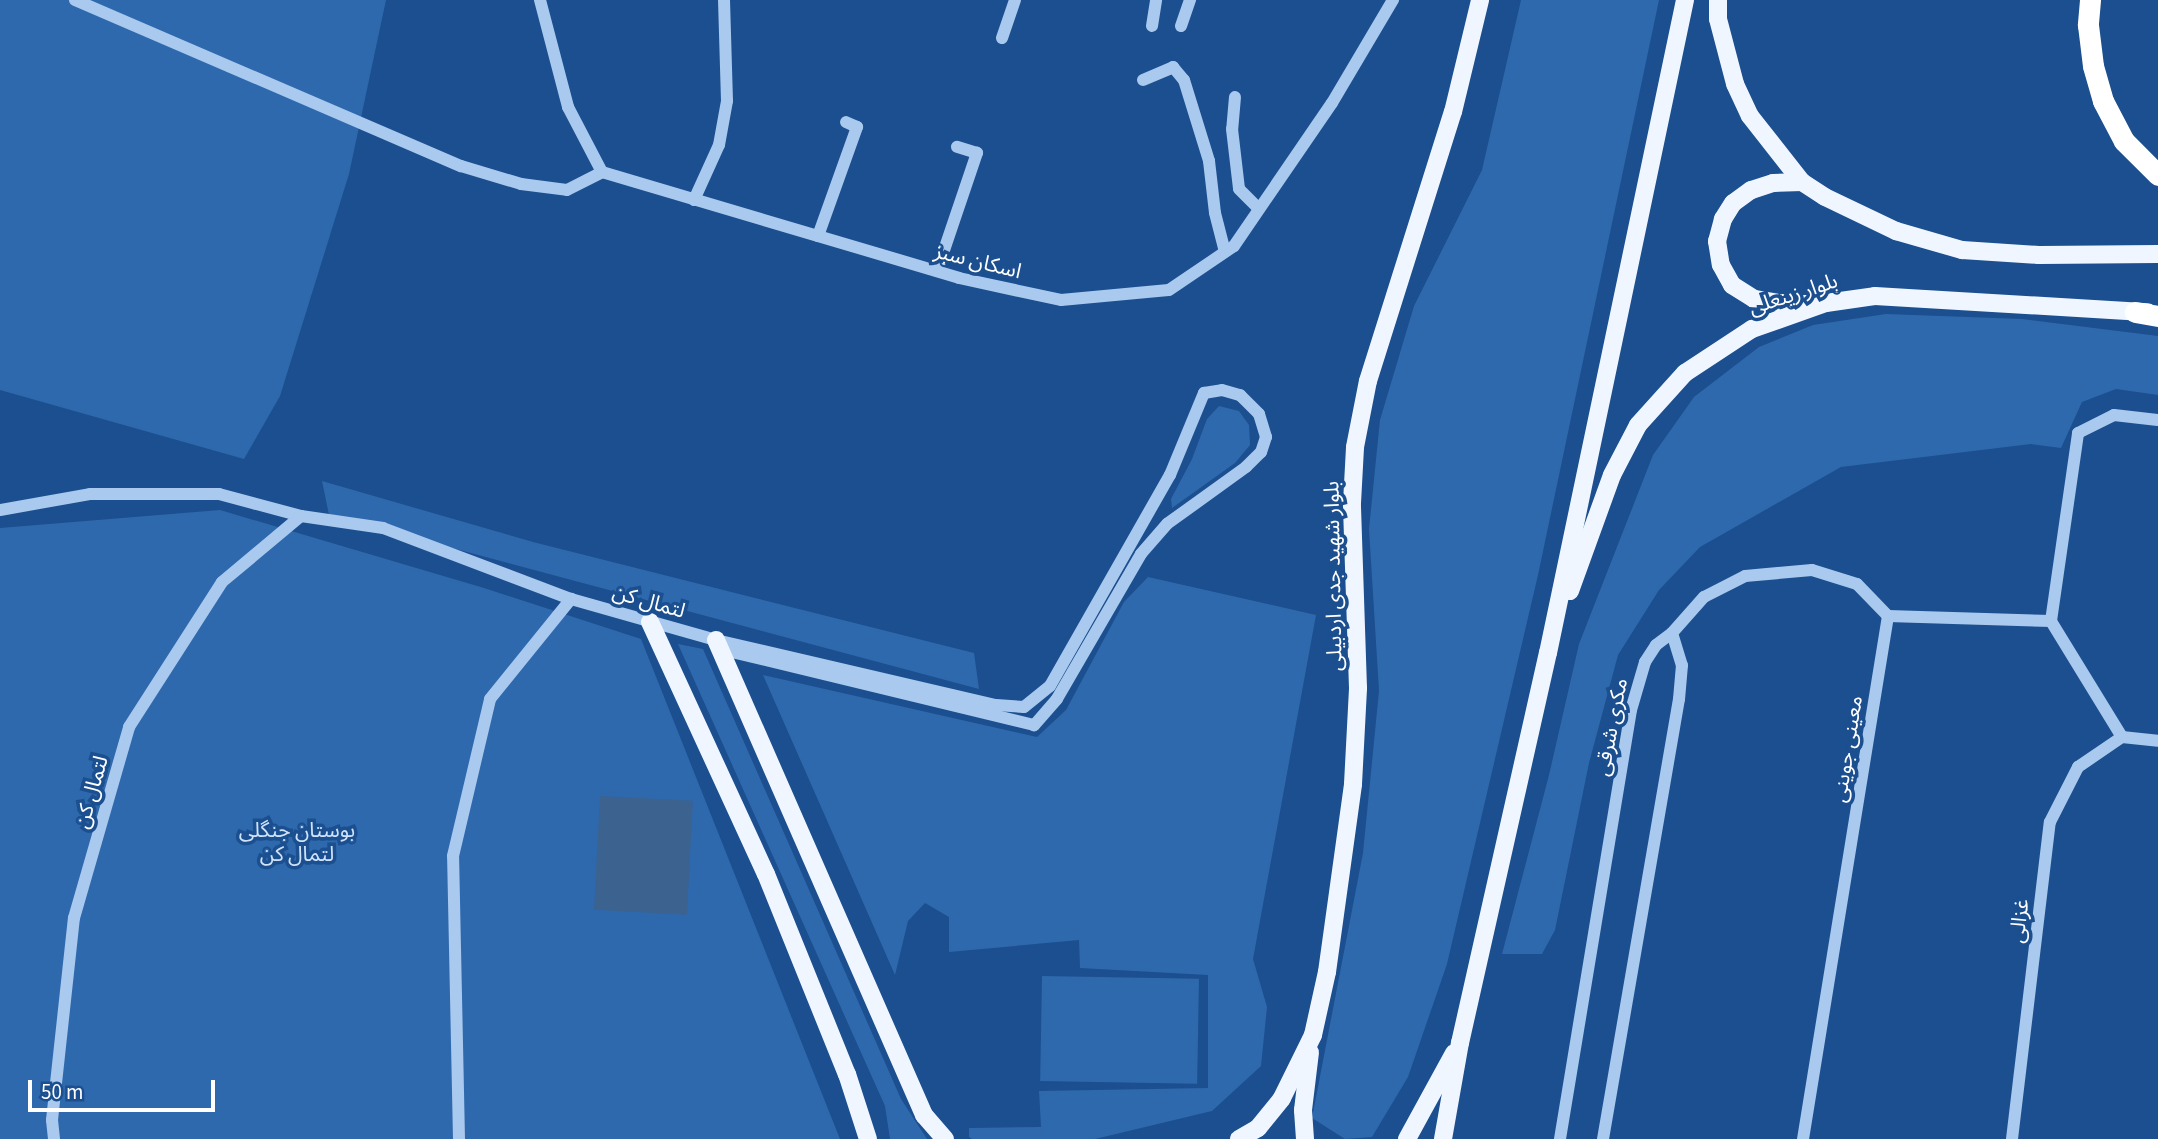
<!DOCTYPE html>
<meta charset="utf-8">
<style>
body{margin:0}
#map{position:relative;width:2158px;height:1139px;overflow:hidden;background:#1b4f8f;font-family:"Source Sans 3","Noto Sans Arabic",sans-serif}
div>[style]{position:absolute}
.green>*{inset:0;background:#2e69ad;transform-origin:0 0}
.water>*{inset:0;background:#3c6290;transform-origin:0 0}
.minor>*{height:12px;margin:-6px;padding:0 6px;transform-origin:6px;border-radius:6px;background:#a9c9ee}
.major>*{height:18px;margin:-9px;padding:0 9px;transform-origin:9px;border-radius:9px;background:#f0f6ff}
.highway>*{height:21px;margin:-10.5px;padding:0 10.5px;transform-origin:10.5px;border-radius:10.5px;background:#fff}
span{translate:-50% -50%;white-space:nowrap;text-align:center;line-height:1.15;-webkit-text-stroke:7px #1b4f8f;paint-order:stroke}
.street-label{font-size:21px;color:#fff}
.park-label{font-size:21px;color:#cfe3fa}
.scale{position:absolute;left:28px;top:1080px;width:187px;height:32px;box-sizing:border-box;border:4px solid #fff;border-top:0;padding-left:9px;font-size:21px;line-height:24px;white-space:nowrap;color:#fff;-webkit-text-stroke:5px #1b4f8f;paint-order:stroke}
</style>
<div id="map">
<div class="green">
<div style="clip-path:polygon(0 0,386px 0,349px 174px,280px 396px,244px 459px,0 390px)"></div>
<div style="clip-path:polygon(1521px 0,1659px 0,1538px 575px,1447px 964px,1408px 1077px,1372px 1137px,1345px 1139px,1312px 1118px,1363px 853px,1379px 691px,1369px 529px,1380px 420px,1414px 306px,1482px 170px)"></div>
<div style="clip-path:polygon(1886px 314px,2022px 319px,2158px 336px,2158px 395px,2116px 389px,2082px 402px,2061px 448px,2031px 444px,1841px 467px,1700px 547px,1659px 590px,1618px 655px,1589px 763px,1555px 930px,1542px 954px,1502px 954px,1549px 775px,1579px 644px,1653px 455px,1694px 397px,1759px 347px,1813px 325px)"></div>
<div style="clip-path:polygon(1219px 406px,1239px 411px,1249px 425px,1250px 445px,1235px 463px,1172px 508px,1171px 499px,1192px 459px,1207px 419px)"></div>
<div style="clip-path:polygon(322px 481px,533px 542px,974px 653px,979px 689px,329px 515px)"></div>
<div style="clip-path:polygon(220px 510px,484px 588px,641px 639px,840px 1139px,0 1139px,0 528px)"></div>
<div style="clip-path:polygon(1148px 577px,1316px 615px,1253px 959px,1267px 1007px,1261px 1066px,1212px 1111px,1095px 1139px,972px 1139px,969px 1137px,969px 1128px,1041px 1127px,1039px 1091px,1208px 1088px,1208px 975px,1080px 968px,1079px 940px,949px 952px,949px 917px,925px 903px,908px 921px,895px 975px,763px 675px,1037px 737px,1066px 710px,1124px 602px)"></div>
<div style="clip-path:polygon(678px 644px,703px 649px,901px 1099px,927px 1139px,890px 1139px,885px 1106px)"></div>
<div style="left:1042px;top:976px;width:157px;height:105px;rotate:1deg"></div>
</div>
<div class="water">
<div style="left:600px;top:796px;width:93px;height:114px;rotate:3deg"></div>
</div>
<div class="minor">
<div style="left:75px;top:0;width:420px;rotate:23.3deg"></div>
<div style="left:461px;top:166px;width:63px;rotate:16.7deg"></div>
<div style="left:521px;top:184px;width:46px;rotate:7.4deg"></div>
<div style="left:567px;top:190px;width:39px;rotate:-27deg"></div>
<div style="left:540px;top:0;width:111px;rotate:75.3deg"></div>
<div style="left:568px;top:107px;width:73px;rotate:62.4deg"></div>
<div style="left:602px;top:172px;width:372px;rotate:16.5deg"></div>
<div style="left:959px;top:278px;width:104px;rotate:12.2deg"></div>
<div style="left:1061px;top:300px;width:108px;rotate:-5.3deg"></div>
<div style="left:1169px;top:290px;width:78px;rotate:-34.1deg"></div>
<div style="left:1234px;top:246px;width:173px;rotate:-55.6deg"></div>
<div style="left:1332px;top:103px;width:120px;rotate:-59.4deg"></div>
<div style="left:1152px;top:26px;width:26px;rotate:-81deg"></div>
<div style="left:1181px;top:26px;width:28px;rotate:-71deg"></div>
<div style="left:1002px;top:38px;width:40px;rotate:-71.1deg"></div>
<div style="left:1143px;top:80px;width:33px;rotate:-23deg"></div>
<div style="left:1173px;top:67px;width:17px;rotate:50deg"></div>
<div style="left:1184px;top:80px;width:85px;rotate:72.8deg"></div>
<div style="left:1209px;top:161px;width:52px;rotate:83.4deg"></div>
<div style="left:1215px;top:213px;width:40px;rotate:75.6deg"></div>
<div style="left:1235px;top:97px;width:32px;rotate:95deg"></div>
<div style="left:1232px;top:129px;width:60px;rotate:83.3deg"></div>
<div style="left:1239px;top:189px;width:28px;rotate:45deg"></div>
<div style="left:694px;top:200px;width:60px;rotate:-65.6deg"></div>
<div style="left:719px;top:145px;width:45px;rotate:-79.7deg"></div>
<div style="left:727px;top:101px;width:101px;rotate:-91.7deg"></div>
<div style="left:818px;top:236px;width:116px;rotate:-70.3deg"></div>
<div style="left:857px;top:127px;width:12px;rotate:-156deg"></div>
<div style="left:937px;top:271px;width:125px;rotate:-71.3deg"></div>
<div style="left:977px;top:153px;width:21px;rotate:-163deg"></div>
<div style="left:0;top:510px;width:91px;rotate:-10.1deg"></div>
<div style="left:90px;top:494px;width:129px"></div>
<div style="left:219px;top:494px;width:85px;rotate:15deg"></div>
<div style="left:301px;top:516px;width:83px;rotate:8.3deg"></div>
<div style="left:383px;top:528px;width:201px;rotate:20.7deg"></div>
<div style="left:571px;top:599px;width:151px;rotate:15.8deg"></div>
<div style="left:716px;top:640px;width:287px;rotate:13.1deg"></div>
<div style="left:996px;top:705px;width:28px;rotate:4deg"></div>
<div style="left:1024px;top:707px;width:33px;rotate:-39deg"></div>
<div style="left:1050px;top:686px;width:243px;rotate:-60.4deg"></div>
<div style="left:1170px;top:475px;width:89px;rotate:-67.5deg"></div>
<div style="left:1204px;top:393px;width:18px;rotate:-9deg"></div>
<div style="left:1222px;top:390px;width:19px;rotate:16deg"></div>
<div style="left:1240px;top:395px;width:27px;rotate:45deg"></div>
<div style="left:1259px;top:414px;width:24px;rotate:73deg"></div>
<div style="left:1266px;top:437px;width:16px;rotate:108deg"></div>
<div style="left:1261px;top:452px;width:21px;rotate:135deg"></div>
<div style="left:1246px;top:467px;width:97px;rotate:144.2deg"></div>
<div style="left:1167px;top:524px;width:40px;rotate:131deg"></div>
<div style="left:1141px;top:554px;width:168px;rotate:120.1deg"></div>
<div style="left:1057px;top:699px;width:35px;rotate:131deg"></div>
<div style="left:1034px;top:725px;width:323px;rotate:-166.4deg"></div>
<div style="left:1888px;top:616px;width:163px;rotate:1.8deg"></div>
<div style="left:1672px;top:633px;width:48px;rotate:-48.4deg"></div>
<div style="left:1704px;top:597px;width:46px;rotate:-27.1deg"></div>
<div style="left:1745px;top:576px;width:67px;rotate:-5.1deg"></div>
<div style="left:1812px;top:570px;width:47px;rotate:17.3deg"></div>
<div style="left:1857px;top:584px;width:45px;rotate:45.9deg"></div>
<div style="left:1888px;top:616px;width:530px;rotate:99.23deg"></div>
<div style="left:2122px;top:737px;width:136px;rotate:-121.5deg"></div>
<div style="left:2051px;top:621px;width:190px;rotate:-81.8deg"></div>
<div style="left:2078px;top:433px;width:40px;rotate:-26.6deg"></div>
<div style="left:2114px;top:415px;width:44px;rotate:6.5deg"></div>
<div style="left:2122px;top:737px;width:36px;rotate:6deg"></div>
<div style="left:54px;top:1139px;width:19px;rotate:-96deg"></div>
<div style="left:52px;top:1120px;width:203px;rotate:-83.8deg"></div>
<div style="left:74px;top:918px;width:199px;rotate:-73.9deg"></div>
<div style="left:129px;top:727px;width:172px;rotate:-57.3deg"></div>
<div style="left:222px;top:582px;width:103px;rotate:-39.9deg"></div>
<div style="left:459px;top:1139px;width:283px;rotate:-91.2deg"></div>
<div style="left:453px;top:856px;width:161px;rotate:-76.7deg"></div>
<div style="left:490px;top:699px;width:129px;rotate:-51deg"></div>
<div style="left:1560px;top:1139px;width:435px;rotate:-80.6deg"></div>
<div style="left:1631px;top:710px;width:50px;rotate:-73.7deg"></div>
<div style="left:1645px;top:662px;width:20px;rotate:-57deg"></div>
<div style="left:1656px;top:645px;width:20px;rotate:-37deg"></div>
<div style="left:1672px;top:633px;width:34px;rotate:73deg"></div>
<div style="left:1682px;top:665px;width:34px;rotate:95deg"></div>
<div style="left:1679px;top:699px;width:447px;rotate:99.8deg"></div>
<div style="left:2012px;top:1139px;width:319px;rotate:-83.2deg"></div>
<div style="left:2050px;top:822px;width:62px;rotate:-63deg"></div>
<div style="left:2078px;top:767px;width:53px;rotate:-34.3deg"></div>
</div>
<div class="major">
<div style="left:1718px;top:0;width:19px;rotate:90deg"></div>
<div style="left:1718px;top:19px;width:67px;rotate:75.3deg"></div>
<div style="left:1735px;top:84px;width:35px;rotate:65deg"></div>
<div style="left:1750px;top:116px;width:84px;rotate:51.8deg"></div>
<div style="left:1802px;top:182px;width:27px;rotate:33deg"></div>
<div style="left:1825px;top:197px;width:79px;rotate:25.6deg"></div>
<div style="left:1896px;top:231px;width:69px;rotate:16.1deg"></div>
<div style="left:1962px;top:250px;width:77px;rotate:3.7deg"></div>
<div style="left:2039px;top:255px;width:119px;rotate:-0.5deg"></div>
<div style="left:1802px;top:182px;width:29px;rotate:178deg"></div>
<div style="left:1773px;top:183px;width:23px;rotate:162deg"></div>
<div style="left:1751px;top:190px;width:22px;rotate:144deg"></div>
<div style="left:1733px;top:203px;width:19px;rotate:122deg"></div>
<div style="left:1723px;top:219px;width:23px;rotate:105deg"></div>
<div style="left:1717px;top:241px;width:24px;rotate:81deg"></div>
<div style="left:1721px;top:265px;width:23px;rotate:61deg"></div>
<div style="left:1732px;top:285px;width:26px;rotate:32deg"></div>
<div style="left:1754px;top:299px;width:32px;rotate:9deg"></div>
<div style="left:1786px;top:304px;width:23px"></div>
<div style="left:1570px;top:591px;width:123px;rotate:-70.1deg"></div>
<div style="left:1612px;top:475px;width:56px;rotate:-62.5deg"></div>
<div style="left:1638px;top:425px;width:70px;rotate:-47.9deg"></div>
<div style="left:1685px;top:373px;width:80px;rotate:-33.3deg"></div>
<div style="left:1752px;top:329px;width:78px;rotate:-19.4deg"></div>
<div style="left:1826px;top:303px;width:49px;rotate:-8.1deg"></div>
<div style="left:1875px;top:296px;width:273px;rotate:3.4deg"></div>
<div style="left:650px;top:622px;width:277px;rotate:65.3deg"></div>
<div style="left:766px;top:874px;width:216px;rotate:68deg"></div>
<div style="left:847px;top:1074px;width:68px;rotate:72.1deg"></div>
<div style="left:716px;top:640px;width:519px;rotate:66.35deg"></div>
<div style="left:924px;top:1115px;width:32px;rotate:49deg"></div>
<div style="left:1239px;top:1139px;width:22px;rotate:-30deg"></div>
<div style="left:1258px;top:1128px;width:38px;rotate:-51deg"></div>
<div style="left:1282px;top:1098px;width:70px;rotate:-63.8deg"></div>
<div style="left:1313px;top:1035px;width:65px;rotate:-77.5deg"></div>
<div style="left:1327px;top:972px;width:190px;rotate:-82.1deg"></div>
<div style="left:1353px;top:784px;width:96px;rotate:-87deg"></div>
<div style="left:1358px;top:688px;width:185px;rotate:-91.9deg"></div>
<div style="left:1352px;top:503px;width:56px;rotate:-86.9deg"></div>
<div style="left:1355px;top:447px;width:67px;rotate:-78.9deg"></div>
<div style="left:1368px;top:381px;width:282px;rotate:-72.5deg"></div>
<div style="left:1453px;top:112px;width:115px;rotate:-76.4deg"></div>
<div style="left:1305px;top:1139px;width:29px;rotate:-94deg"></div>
<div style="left:1303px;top:1110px;width:58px;rotate:-83.1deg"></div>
<div style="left:1407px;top:1139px;width:98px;rotate:-61.3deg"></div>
<div style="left:1443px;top:1139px;width:97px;rotate:-80deg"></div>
<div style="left:1460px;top:1043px;width:400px;rotate:-77.3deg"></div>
<div style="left:1548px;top:653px;width:667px;rotate:-78.15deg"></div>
</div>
<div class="highway">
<div style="left:2090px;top:0;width:25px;rotate:95deg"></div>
<div style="left:2088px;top:25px;width:41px;rotate:83deg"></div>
<div style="left:2093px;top:66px;width:36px;rotate:74deg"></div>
<div style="left:2103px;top:101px;width:45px;rotate:62.3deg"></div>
<div style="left:2124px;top:141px;width:48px;rotate:45deg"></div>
<div style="left:2135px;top:312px;width:23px;rotate:10deg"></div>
</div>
<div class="street-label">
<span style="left:978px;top:261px;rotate:14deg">اسکان سبز</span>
<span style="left:1793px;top:294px;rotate:-18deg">بلوار زینعلی</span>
<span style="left:1333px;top:576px;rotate:-91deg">بلوار شهید جدی اردبیلی</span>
<span style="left:649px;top:601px;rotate:16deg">لتمال کن</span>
<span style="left:1611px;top:727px;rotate:-79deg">مکری شرقی</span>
<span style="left:1847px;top:749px;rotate:-81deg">معینی جوینی</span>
<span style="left:91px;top:792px;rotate:-74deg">لتمال کن</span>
<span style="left:2019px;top:921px;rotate:-83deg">غزالی</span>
</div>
<div class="park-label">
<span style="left:297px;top:842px">بوستان جنگلی<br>لتمال کن</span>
</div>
<div class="scale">50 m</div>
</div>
